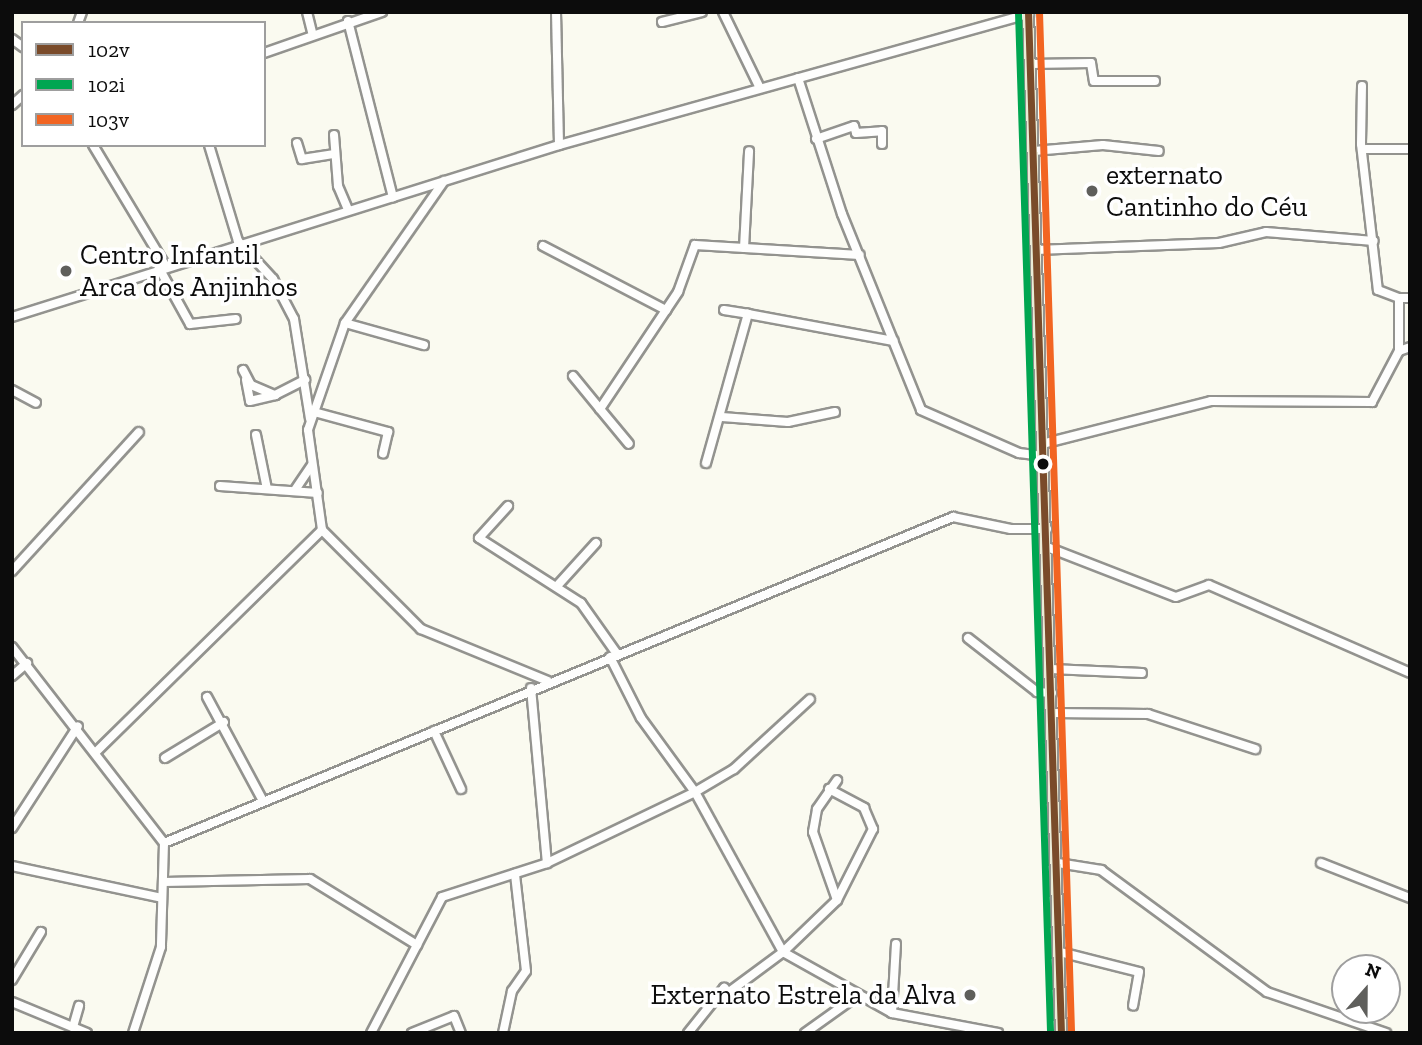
<!DOCTYPE html>
<meta charset="utf-8">
<style>
body{margin:0}
#map{position:relative;width:1422px;height:1045px;overflow:hidden;background:#fafaf0;font-family:"Zilla Slab",serif}
div>[style]{position:absolute}
.roads{filter:drop-shadow(2px 0 #93938f) drop-shadow(-2px 0 #93938f) drop-shadow(0 2px #93938f) drop-shadow(0 -2px #93938f)}
.minor>*{height:8px;margin:-4px;padding:0 4px;transform-origin:4px;border-radius:4px;background:#fefefd}
.major>*{height:10px;margin:-5px;padding:0 5px;transform-origin:5px;border-radius:5px;background:#ebecd7}
.bus-1>*{height:7px;margin:-3.5px;padding:0 3.5px;transform-origin:3.5px;border-radius:3.5px;background:#7a4b2a}
.bus-2>*{height:7px;margin:-3.5px;padding:0 3.5px;transform-origin:3.5px;border-radius:3.5px;background:#00a651}
.bus-3>*{height:7px;margin:-3.5px;padding:0 3.5px;transform-origin:3.5px;border-radius:3.5px;background:#f26522}
.dots>*{width:19px;height:19px;translate:-50% -50%;box-sizing:border-box;border:4px solid #fff;border-radius:50%}
span{translate:-50% -50%;white-space:nowrap;text-align:center;line-height:1.15;-webkit-text-stroke:7px #fff;paint-order:stroke}
.poi-label{font-size:28px;color:#0c0c0c}
.left{translate:0 -50%;text-align:left}
.right{translate:-100% -50%;text-align:right}
.frame{position:absolute;inset:0;border:14px solid #0c0c0c;pointer-events:none}
.legend{position:absolute;left:21px;top:21px;width:245px;height:126px;box-sizing:border-box;background:#fff;border:2px solid #9e9e9e;margin:0;padding:9px 12px;list-style:none;font-size:21px;color:#0c0c0c}
.legend li{display:flex;align-items:center;gap:14px;height:35px}
.legend b{width:35px;border:2px solid #9e9e9e}
.north{position:absolute;left:1331px;top:954px;width:70px;height:70px;box-sizing:border-box;background:#fff;border:2px solid #9e9e9e;border-radius:50%;rotate:21deg;font-size:19px;font-weight:700;line-height:28px;text-align:center;color:#0c0c0c}
.north::after{content:'';display:block;margin:auto;width:24px;height:32px;background:#5f5f5c;clip-path:polygon(50% 0,100% 100%,50% 72%,0 100%)}
</style>
<div id="map">
<div class="roads">
<div class="minor">
<div style="left:307px;top:12px;width:21px;rotate:76deg"></div>
<div style="left:556px;top:12px;width:133px;rotate:88.7deg"></div>
<div style="left:723px;top:12px;width:82px;rotate:64.1deg"></div>
<div style="left:348px;top:21px;width:182px;rotate:75.7deg"></div>
<div style="left:662px;top:22px;width:41px;rotate:-14deg"></div>
<div style="left:78px;top:23px;width:12px;rotate:-70deg"></div>
<div style="left:12px;top:39px;width:14px;rotate:36deg"></div>
<div style="left:264px;top:53px;width:125px;rotate:-19.2deg"></div>
<div style="left:1031px;top:64px;width:60px;rotate:-1deg"></div>
<div style="left:1091px;top:63px;width:18px;rotate:81deg"></div>
<div style="left:1094px;top:81px;width:61px"></div>
<div style="left:798px;top:78px;width:143px;rotate:72.1deg"></div>
<div style="left:842px;top:214px;width:211px;rotate:68deg"></div>
<div style="left:921px;top:410px;width:107px;rotate:23.7deg"></div>
<div style="left:1019px;top:453px;width:24px;rotate:7deg"></div>
<div style="left:1362px;top:86px;width:58px;rotate:91deg"></div>
<div style="left:1361px;top:144px;width:147px;rotate:83.4deg"></div>
<div style="left:1378px;top:290px;width:22px;rotate:21deg"></div>
<div style="left:12px;top:105px;width:15px;rotate:-42deg"></div>
<div style="left:334px;top:135px;width:51px;rotate:85.5deg"></div>
<div style="left:338px;top:186px;width:26px;rotate:67deg"></div>
<div style="left:816px;top:139px;width:40px;rotate:-18.9deg"></div>
<div style="left:854px;top:126px;width:7px;rotate:74deg"></div>
<div style="left:856px;top:133px;width:26px;rotate:-4deg"></div>
<div style="left:882px;top:131px;width:13px;rotate:90deg"></div>
<div style="left:297px;top:143px;width:17px;rotate:73deg"></div>
<div style="left:302px;top:159px;width:33px;rotate:-9deg"></div>
<div style="left:93px;top:145px;width:140px;rotate:59deg"></div>
<div style="left:209px;top:145px;width:100px;rotate:73.2deg"></div>
<div style="left:238px;top:241px;width:52px;rotate:47.4deg"></div>
<div style="left:273px;top:279px;width:45px;rotate:62.3deg"></div>
<div style="left:294px;top:319px;width:101px;rotate:80.9deg"></div>
<div style="left:1366px;top:149px;width:44px"></div>
<div style="left:1034px;top:151px;width:69px;rotate:-5deg"></div>
<div style="left:1103px;top:145px;width:56px;rotate:6.1deg"></div>
<div style="left:444px;top:181px;width:173px;rotate:124.9deg"></div>
<div style="left:345px;top:323px;width:113px;rotate:109.1deg"></div>
<div style="left:308px;top:430px;width:101px;rotate:82deg"></div>
<div style="left:322px;top:530px;width:140px;rotate:45deg"></div>
<div style="left:421px;top:629px;width:137px;rotate:22.3deg"></div>
<div style="left:543px;top:246px;width:139px;rotate:27.5deg"></div>
<div style="left:744px;top:248px;width:97px;rotate:-87deg"></div>
<div style="left:1036px;top:250px;width:183px;rotate:-2.2deg"></div>
<div style="left:1219px;top:243px;width:48px;rotate:-13.2deg"></div>
<div style="left:1266px;top:232px;width:108px;rotate:4.8deg"></div>
<div style="left:159px;top:268px;width:64px;rotate:61deg"></div>
<div style="left:190px;top:324px;width:46px;rotate:-6.2deg"></div>
<div style="left:724px;top:310px;width:24px;rotate:9deg"></div>
<div style="left:12px;top:317px;width:573px;rotate:-17.46deg"></div>
<div style="left:559px;top:145px;width:488px;rotate:-15.6deg"></div>
<div style="left:345px;top:323px;width:82px;rotate:15.6deg"></div>
<div style="left:1399px;top:351px;width:12px;rotate:-20deg"></div>
<div style="left:243px;top:370px;width:17px;rotate:62deg"></div>
<div style="left:251px;top:385px;width:26px;rotate:23deg"></div>
<div style="left:275px;top:395px;width:34px;rotate:-27deg"></div>
<div style="left:573px;top:376px;width:43px;rotate:50.7deg"></div>
<div style="left:600px;top:409px;width:141px;rotate:-56.3deg"></div>
<div style="left:678px;top:292px;width:50px;rotate:-70.1deg"></div>
<div style="left:695px;top:245px;width:165px;rotate:3.5deg"></div>
<div style="left:246px;top:380px;width:21px;rotate:79deg"></div>
<div style="left:250px;top:401px;width:26px;rotate:-13deg"></div>
<div style="left:12px;top:390px;width:27px;rotate:28deg"></div>
<div style="left:600px;top:409px;width:45px;rotate:50.4deg"></div>
<div style="left:314px;top:412px;width:77px;rotate:15.1deg"></div>
<div style="left:388px;top:432px;width:22px;rotate:103deg"></div>
<div style="left:722px;top:417px;width:66px;rotate:4.3deg"></div>
<div style="left:788px;top:422px;width:48px;rotate:-12deg"></div>
<div style="left:256px;top:435px;width:55px;rotate:78.5deg"></div>
<div style="left:1042px;top:444px;width:174px;rotate:-14.3deg"></div>
<div style="left:1211px;top:401px;width:161px;rotate:0.4deg"></div>
<div style="left:1372px;top:402px;width:58px;rotate:-62.1deg"></div>
<div style="left:1399px;top:351px;width:53px;rotate:-90deg"></div>
<div style="left:1399px;top:298px;width:11px"></div>
<div style="left:706px;top:463px;width:155px;rotate:-74.3deg"></div>
<div style="left:748px;top:314px;width:148px;rotate:10.5deg"></div>
<div style="left:220px;top:486px;width:98px;rotate:4.1deg"></div>
<div style="left:295px;top:490px;width:30px;rotate:-56deg"></div>
<div style="left:508px;top:506px;width:43px;rotate:132.2deg"></div>
<div style="left:479px;top:538px;width:121px;rotate:32.5deg"></div>
<div style="left:581px;top:603px;width:62px;rotate:54.8deg"></div>
<div style="left:1047px;top:547px;width:138px;rotate:21.2deg"></div>
<div style="left:1176px;top:597px;width:35px;rotate:-20deg"></div>
<div style="left:1209px;top:585px;width:219px;rotate:23.6deg"></div>
<div style="left:12px;top:571px;width:188px;rotate:-47.6deg"></div>
<div style="left:557px;top:586px;width:58px;rotate:-47.8deg"></div>
<div style="left:968px;top:638px;width:88px;rotate:38deg"></div>
<div style="left:1037px;top:692px;width:15px;rotate:4deg"></div>
<div style="left:12px;top:647px;width:248px;rotate:52.2deg"></div>
<div style="left:164px;top:843px;width:104px;rotate:91.7deg"></div>
<div style="left:161px;top:947px;width:90px;rotate:108deg"></div>
<div style="left:610px;top:657px;width:68px;rotate:63.1deg"></div>
<div style="left:641px;top:718px;width:92px;rotate:53.9deg"></div>
<div style="left:695px;top:792px;width:183px;rotate:61.2deg"></div>
<div style="left:783px;top:952px;width:125px;rotate:29.2deg"></div>
<div style="left:892px;top:1013px;width:108px;rotate:10.7deg"></div>
<div style="left:1051px;top:669px;width:91px;rotate:2.5deg"></div>
<div style="left:12px;top:676px;width:20px;rotate:-41deg"></div>
<div style="left:531px;top:688px;width:176px;rotate:84.8deg"></div>
<div style="left:207px;top:697px;width:118px;rotate:61.7deg"></div>
<div style="left:1053px;top:713px;width:95px;rotate:0.6deg"></div>
<div style="left:1148px;top:714px;width:113px;rotate:18.1deg"></div>
<div style="left:434px;top:731px;width:64px;rotate:65deg"></div>
<div style="left:96px;top:752px;width:317px;rotate:-44.5deg"></div>
<div style="left:165px;top:758px;width:69px;rotate:-31.4deg"></div>
<div style="left:829px;top:789px;width:40px;rotate:28deg"></div>
<div style="left:864px;top:808px;width:23px;rotate:67deg"></div>
<div style="left:873px;top:829px;width:80px;rotate:116.9deg"></div>
<div style="left:12px;top:828px;width:121px;rotate:-57.1deg"></div>
<div style="left:164px;top:843px;width:854px;rotate:-22.45deg"></div>
<div style="left:953px;top:517px;width:59px;rotate:11.7deg"></div>
<div style="left:1011px;top:529px;width:36px"></div>
<div style="left:1058px;top:863px;width:44px;rotate:9.2deg"></div>
<div style="left:1101px;top:870px;width:206px;rotate:36.3deg"></div>
<div style="left:1267px;top:992px;width:126px;rotate:19deg"></div>
<div style="left:1321px;top:863px;width:96px;rotate:21.5deg"></div>
<div style="left:12px;top:866px;width:153px;rotate:12deg"></div>
<div style="left:164px;top:882px;width:146px;rotate:-1.2deg"></div>
<div style="left:310px;top:879px;width:126px;rotate:31.7deg"></div>
<div style="left:1060px;top:952px;width:81px;rotate:14.2deg"></div>
<div style="left:1139px;top:972px;width:34px;rotate:100deg"></div>
<div style="left:12px;top:980px;width:56px;rotate:-58.9deg"></div>
<div style="left:12px;top:1002px;width:81px;rotate:22.5deg"></div>
<div style="left:892px;top:1013px;width:69px;rotate:-86.7deg"></div>
<div style="left:73px;top:1027px;width:22px;rotate:-74deg"></div>
<div style="left:371px;top:1033px;width:153px;rotate:-62.4deg"></div>
<div style="left:442px;top:897px;width:110px;rotate:-17.9deg"></div>
<div style="left:547px;top:863px;width:164px;rotate:-25.6deg"></div>
<div style="left:695px;top:792px;width:45px;rotate:-30.5deg"></div>
<div style="left:734px;top:769px;width:103px;rotate:-42.6deg"></div>
<div style="left:412px;top:1033px;width:45px;rotate:-22deg"></div>
<div style="left:454px;top:1016px;width:18px;rotate:68deg"></div>
<div style="left:503px;top:1033px;width:43px;rotate:-77.9deg"></div>
<div style="left:512px;top:991px;width:24px;rotate:-55deg"></div>
<div style="left:526px;top:971px;width:98px;rotate:-96.5deg"></div>
<div style="left:688px;top:1033px;width:58px;rotate:-51.3deg"></div>
<div style="left:724px;top:988px;width:6px;rotate:39deg"></div>
<div style="left:729px;top:992px;width:67px;rotate:-36.5deg"></div>
<div style="left:783px;top:952px;width:75px;rotate:-43.9deg"></div>
<div style="left:837px;top:900px;width:72px;rotate:-109.4deg"></div>
<div style="left:813px;top:832px;width:23px;rotate:-80deg"></div>
<div style="left:817px;top:809px;width:35px;rotate:-55deg"></div>
<div style="left:805px;top:1033px;width:65px;rotate:-35.6deg"></div>
</div>
<div class="major">
<div style="left:1028px;top:12px;width:1022px;rotate:88.15deg"></div>
</div>
</div>
<div class="bus-1">
<div style="left:1028px;top:12px;width:1022px;rotate:88.15deg"></div>
</div>
<div class="bus-2">
<div style="left:1018px;top:12px;width:1022px;rotate:88.2deg"></div>
</div>
<div class="bus-3">
<div style="left:1039px;top:12px;width:1022px;rotate:88.2deg"></div>
</div>
<div class="dots">
<div style="left:1092px;top:191px;background:#5f5f5c"></div>
<div style="left:66px;top:271px;background:#5f5f5c"></div>
<div style="left:1043px;top:464px;background:#0c0c0c"></div>
<div style="left:970px;top:995px;background:#5f5f5c"></div>
</div>
<div class="poi-label">
<span class="left" style="left:1106px;top:191px">externato<br>Cantinho do Céu</span>
<span class="left" style="left:80px;top:271px">Centro Infantil<br>Arca dos Anjinhos</span>
<span class="right" style="left:956px;top:995px">Externato Estrela da Alva</span>
</div>
<div class="frame"></div>
<ul class="legend">
<li><b style="height:9px;background:#7a4b2a"></b>102v</li>
<li><b style="height:9px;background:#00a651"></b>102i</li>
<li><b style="height:9px;background:#f26522"></b>103v</li>
</ul>
<div class="north">N</div>
</div>
